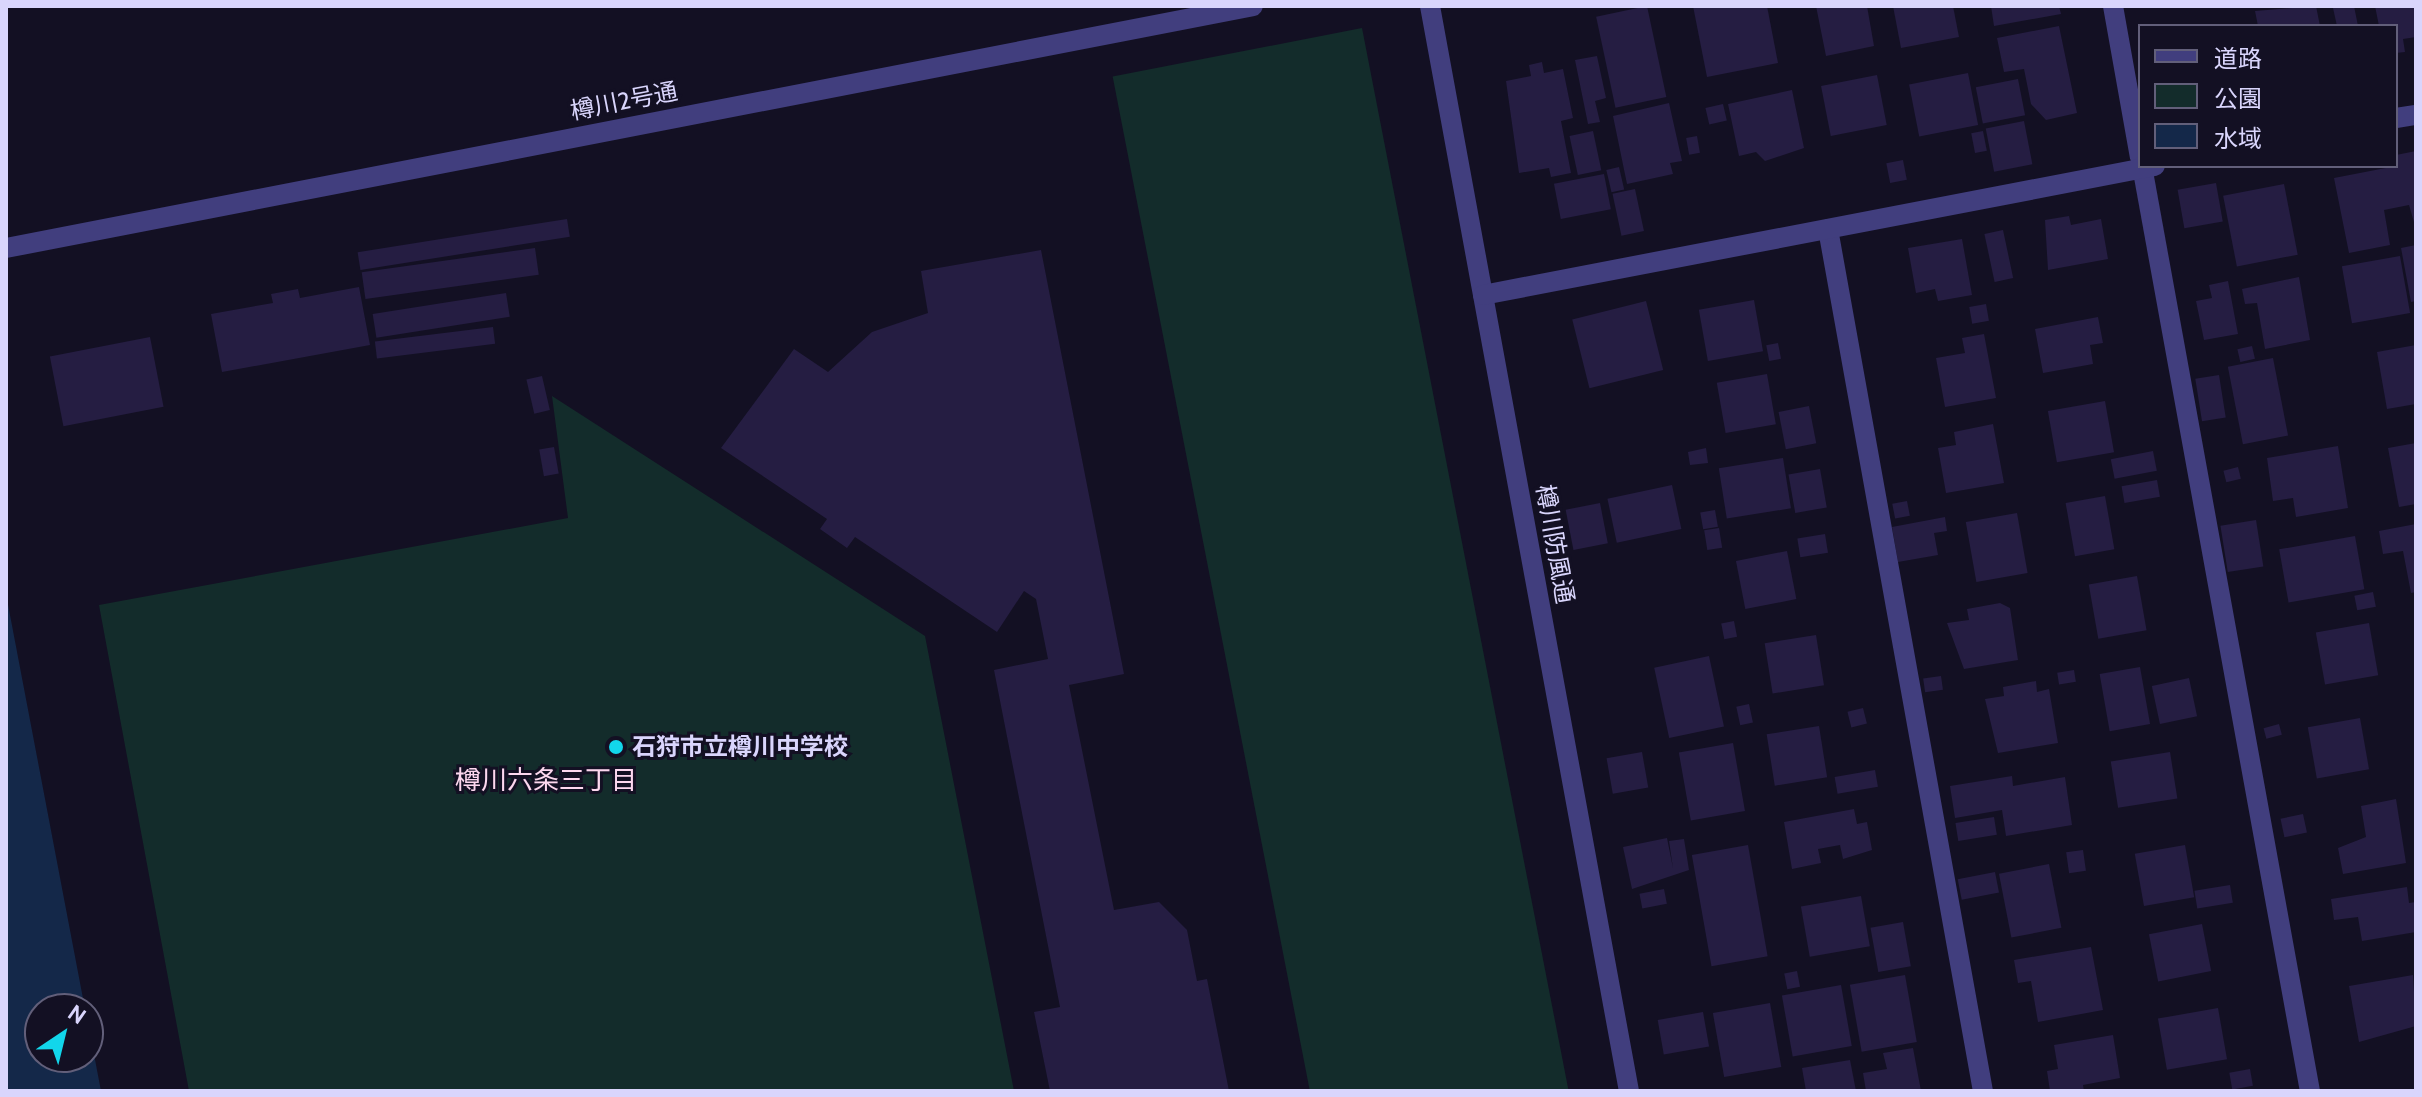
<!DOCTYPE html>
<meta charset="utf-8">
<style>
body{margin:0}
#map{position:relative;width:2422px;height:1097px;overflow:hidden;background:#131023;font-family:Cabin,"Noto Sans JP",sans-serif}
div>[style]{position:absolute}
.green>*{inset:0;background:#132c2b;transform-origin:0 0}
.water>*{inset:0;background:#142849}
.building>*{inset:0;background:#251d42;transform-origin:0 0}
.minor>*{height:20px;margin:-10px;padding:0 10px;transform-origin:10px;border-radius:10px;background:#413e7e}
.tertiary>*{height:20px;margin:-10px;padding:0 10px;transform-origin:10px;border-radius:10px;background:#413e7e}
.dots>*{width:22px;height:22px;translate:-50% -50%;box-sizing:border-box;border:4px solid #131023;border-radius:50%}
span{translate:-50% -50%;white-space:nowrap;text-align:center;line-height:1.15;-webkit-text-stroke:6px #131023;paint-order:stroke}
.street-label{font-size:24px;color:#d9d5fc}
.poi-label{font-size:24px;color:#d9d5fc;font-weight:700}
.left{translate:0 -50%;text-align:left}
.neighbourhood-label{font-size:26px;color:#fcd7ee}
.frame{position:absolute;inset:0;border:8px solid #d9d5fc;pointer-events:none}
.legend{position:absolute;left:2138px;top:24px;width:260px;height:144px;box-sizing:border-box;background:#131023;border:2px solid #625f7a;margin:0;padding:10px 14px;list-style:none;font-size:24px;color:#d9d5fc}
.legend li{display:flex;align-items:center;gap:16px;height:40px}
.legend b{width:40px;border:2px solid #625f7a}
.north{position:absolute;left:24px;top:993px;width:80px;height:80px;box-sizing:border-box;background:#131023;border:2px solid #625f7a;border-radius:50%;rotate:35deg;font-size:22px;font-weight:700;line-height:32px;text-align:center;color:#d9d5fc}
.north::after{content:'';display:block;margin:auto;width:28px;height:36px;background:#12d6eb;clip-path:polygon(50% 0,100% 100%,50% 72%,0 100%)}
</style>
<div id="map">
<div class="green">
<div style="left:1362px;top:28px;width:1085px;height:254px;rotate:79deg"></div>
<div style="clip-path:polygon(552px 396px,925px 636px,1014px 1091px,189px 1091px,99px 605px,568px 518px)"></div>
</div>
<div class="water">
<div style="clip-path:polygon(6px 594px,85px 1009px,40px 1009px,40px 1057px,88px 1057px,88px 1023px,101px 1091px,6px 1091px)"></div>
</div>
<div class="building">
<div style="left:1647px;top:6px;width:93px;height:52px;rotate:78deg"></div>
<div style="clip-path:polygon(1693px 6px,1767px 6px,1778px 63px,1707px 77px)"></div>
<div style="clip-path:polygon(1816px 6px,1867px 6px,1874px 46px,1826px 56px)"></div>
<div style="clip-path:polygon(1893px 6px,1953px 6px,1959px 37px,1901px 48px)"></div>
<div style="clip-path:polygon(1991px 6px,2059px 6px,2061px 14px,1994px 26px)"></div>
<div style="clip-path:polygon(2316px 6px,2320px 26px,2258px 26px,2255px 11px)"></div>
<div style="clip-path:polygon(2354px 6px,2358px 26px,2337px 26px,2333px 8px)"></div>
<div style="clip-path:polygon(2375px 6px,2416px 6px,2416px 37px,2403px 39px,2405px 52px,2396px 53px,2396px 26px,2379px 26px)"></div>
<div style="clip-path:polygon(2059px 26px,2077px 113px,2046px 120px,2031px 104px,2024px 69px,2004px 72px,1997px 38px)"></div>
<div style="clip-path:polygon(1597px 56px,1606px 98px,1595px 101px,1600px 122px,1588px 124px,1575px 60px)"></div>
<div style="clip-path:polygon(1542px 62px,1544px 73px,1563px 69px,1573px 118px,1561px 121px,1571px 173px,1551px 177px,1549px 168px,1519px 173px,1506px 81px,1531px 76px,1529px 65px)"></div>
<div style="left:1968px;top:73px;width:53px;height:60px;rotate:79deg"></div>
<div style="left:1877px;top:75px;width:51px;height:57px;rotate:79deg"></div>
<div style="left:2018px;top:79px;width:37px;height:43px;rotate:79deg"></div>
<div style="clip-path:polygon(1792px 90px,1804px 148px,1765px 161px,1756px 152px,1739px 156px,1728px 104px)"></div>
<div style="clip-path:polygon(1669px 103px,1682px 161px,1670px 163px,1673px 174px,1627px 184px,1613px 116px)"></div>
<div style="left:1723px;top:104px;width:17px;height:18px;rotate:77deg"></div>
<div style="left:2024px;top:121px;width:44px;height:39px;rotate:79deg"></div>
<div style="left:1593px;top:131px;width:40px;height:24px;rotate:78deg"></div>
<div style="left:1983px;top:131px;width:20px;height:12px;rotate:79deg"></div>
<div style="left:1697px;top:136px;width:17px;height:11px;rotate:80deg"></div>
<div style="clip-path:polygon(2416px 151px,2416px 229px,2409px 205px,2384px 210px,2390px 245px,2349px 253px,2334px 178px,2396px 166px,2396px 155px)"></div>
<div style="left:1903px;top:160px;width:20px;height:17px;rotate:79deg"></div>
<div style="left:1619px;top:167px;width:23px;height:13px;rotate:77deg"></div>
<div style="left:1604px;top:174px;width:36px;height:51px;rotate:79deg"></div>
<div style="left:2216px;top:183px;width:39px;height:39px;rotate:80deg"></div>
<div style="left:2284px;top:184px;width:72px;height:62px;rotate:79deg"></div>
<div style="left:1635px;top:189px;width:43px;height:23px;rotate:78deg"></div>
<div style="clip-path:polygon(2069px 216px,2071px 225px,2101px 219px,2108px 259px,2048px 270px,2045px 220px)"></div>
<div style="left:567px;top:219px;width:18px;height:212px;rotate:81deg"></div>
<div style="left:2003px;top:230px;width:49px;height:19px;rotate:78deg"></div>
<div style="clip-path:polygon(1962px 239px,1972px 295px,1938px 301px,1935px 289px,1916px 293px,1908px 248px)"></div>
<div style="clip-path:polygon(2416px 245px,2416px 301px,2411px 302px,2401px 248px)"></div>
<div style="left:535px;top:248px;width:27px;height:175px;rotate:82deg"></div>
<div style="clip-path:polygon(1041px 250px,1124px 674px,1069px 685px,1114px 910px,1159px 902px,1187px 930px,1197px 981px,1207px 979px,1229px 1091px,1050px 1091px,1034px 1012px,1060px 1007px,994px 670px,1048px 659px,1036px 599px,1024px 591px,997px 632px,855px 537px,847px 548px,820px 529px,827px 519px,721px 448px,794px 349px,828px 372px,872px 332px,928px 313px,921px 271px)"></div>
<div style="left:2400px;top:256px;width:58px;height:59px;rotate:80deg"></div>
<div style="clip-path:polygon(2299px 277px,2310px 340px,2265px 349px,2257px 303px,2245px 304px,2242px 289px)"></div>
<div style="clip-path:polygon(2228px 281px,2238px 334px,2204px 340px,2196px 301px,2212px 298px,2209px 285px)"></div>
<div style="clip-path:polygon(359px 287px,370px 345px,222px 372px,211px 314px,273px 303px,271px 294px,298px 289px,300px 298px)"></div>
<div style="left:506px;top:293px;width:24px;height:135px;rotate:81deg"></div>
<div style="left:1754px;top:300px;width:52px;height:56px;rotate:80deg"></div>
<div style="left:1646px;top:301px;width:71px;height:76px;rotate:76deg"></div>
<div style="left:1986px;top:304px;width:17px;height:17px;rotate:80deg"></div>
<div style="clip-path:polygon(2098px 317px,2103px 343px,2090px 345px,2093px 364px,2043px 373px,2035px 329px)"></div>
<div style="left:493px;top:327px;width:17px;height:119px;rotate:83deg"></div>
<div style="clip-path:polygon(1984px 334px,1996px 398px,1945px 407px,1936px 358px,1965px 353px,1962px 338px)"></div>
<div style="left:150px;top:337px;width:71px;height:102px;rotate:79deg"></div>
<div style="left:1778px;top:343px;width:16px;height:12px;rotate:79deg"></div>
<div style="clip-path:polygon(2416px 345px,2416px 404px,2387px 409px,2377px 352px)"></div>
<div style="left:2252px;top:346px;width:13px;height:15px;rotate:77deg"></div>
<div style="left:2273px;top:358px;width:79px;height:46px;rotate:79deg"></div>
<div style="left:1767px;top:374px;width:51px;height:51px;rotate:80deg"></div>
<div style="left:2219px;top:375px;width:43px;height:24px;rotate:81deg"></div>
<div style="left:542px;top:376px;width:35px;height:16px;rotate:77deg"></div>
<div style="left:2105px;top:401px;width:52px;height:58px;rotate:80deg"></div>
<div style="left:1809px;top:406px;width:38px;height:31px;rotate:79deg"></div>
<div style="clip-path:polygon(1993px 424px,2004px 483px,1946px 493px,1938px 448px,1956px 445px,1954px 432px)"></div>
<div style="clip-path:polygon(2416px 443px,2416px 504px,2399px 507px,2388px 448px)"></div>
<div style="clip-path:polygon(2338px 446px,2348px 508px,2296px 517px,2293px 498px,2273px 501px,2267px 458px)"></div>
<div style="left:554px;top:447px;width:27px;height:15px;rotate:80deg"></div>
<div style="clip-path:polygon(1706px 448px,1708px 463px,1690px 465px,1688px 452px)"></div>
<div style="left:2153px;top:451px;width:20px;height:43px;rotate:79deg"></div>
<div style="left:1783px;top:458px;width:51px;height:65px;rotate:81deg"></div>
<div style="left:2238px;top:467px;width:12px;height:15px;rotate:76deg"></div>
<div style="left:1820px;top:469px;width:39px;height:32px;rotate:80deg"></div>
<div style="left:2157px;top:480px;width:17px;height:36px;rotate:80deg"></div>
<div style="left:1672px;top:485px;width:45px;height:66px;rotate:78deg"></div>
<div style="left:2105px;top:496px;width:54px;height:40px;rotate:80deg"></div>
<div style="left:1907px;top:501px;width:15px;height:15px;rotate:79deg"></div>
<div style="left:1600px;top:503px;width:41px;height:35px;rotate:79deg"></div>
<div style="left:1715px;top:510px;width:17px;height:15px;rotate:80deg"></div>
<div style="left:2017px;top:513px;width:61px;height:52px;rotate:80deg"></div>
<div style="clip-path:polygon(1945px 517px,1947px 531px,1934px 533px,1938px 555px,1898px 562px,1892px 527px)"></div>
<div style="left:2256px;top:520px;width:47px;height:36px;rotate:81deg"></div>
<div style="clip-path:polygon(2416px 524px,2416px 592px,2411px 593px,2403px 551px,2383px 554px,2379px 531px)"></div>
<div style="left:1719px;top:528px;width:20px;height:15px;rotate:81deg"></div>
<div style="left:1825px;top:534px;width:19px;height:28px;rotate:81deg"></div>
<div style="left:2355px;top:536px;width:54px;height:77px;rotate:80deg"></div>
<div style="left:1787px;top:551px;width:49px;height:52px;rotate:79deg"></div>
<div style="left:2137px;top:576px;width:55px;height:49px;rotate:80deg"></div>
<div style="left:2373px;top:592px;width:15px;height:19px;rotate:79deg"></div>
<div style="clip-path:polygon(2000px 603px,2010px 608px,2018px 660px,1964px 669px,1947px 623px,1969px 620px,1967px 609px)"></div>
<div style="left:1734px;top:621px;width:16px;height:13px;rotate:79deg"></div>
<div style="left:2369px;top:623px;width:53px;height:54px;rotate:80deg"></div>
<div style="left:1816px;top:635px;width:51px;height:52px;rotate:81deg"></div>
<div style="left:1709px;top:656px;width:72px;height:56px;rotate:78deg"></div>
<div style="left:2140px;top:667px;width:58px;height:41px;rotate:80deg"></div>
<div style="left:2074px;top:670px;width:12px;height:17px;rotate:81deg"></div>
<div style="left:1941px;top:676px;width:14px;height:18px;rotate:82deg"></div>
<div style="left:2189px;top:678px;width:39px;height:38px;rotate:78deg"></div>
<div style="clip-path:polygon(2036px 681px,2037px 692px,2049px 689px,2058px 743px,1998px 753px,1985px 699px,2004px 696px,2003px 687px)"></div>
<div style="left:1749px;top:704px;width:19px;height:13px;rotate:78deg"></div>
<div style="left:1863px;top:708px;width:16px;height:16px;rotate:76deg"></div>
<div style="left:2360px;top:718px;width:52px;height:53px;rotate:80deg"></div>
<div style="left:2279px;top:724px;width:11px;height:16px;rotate:75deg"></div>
<div style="left:1819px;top:726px;width:52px;height:53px;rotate:81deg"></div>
<div style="left:1733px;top:743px;width:69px;height:55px;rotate:80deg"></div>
<div style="left:1642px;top:752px;width:36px;height:36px;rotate:80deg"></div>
<div style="left:2170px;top:752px;width:47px;height:60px;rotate:81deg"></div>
<div style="left:1875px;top:770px;width:17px;height:41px;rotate:80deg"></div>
<div style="clip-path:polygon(2012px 776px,2013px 786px,2065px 777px,2072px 825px,2006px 836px,2002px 810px,1955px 818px,1950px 786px)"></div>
<div style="clip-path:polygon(2396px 799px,2406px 863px,2343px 874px,2338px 848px,2366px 837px,2361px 806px)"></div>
<div style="clip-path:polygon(1854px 809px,1857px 824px,1867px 822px,1872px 850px,1843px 859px,1840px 845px,1818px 849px,1821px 863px,1792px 869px,1784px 822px)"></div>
<div style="left:2303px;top:814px;width:19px;height:23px;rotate:78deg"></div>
<div style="left:1994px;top:817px;width:18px;height:39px;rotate:81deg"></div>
<div style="clip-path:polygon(1667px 838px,1673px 868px,1669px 841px,1684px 839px,1689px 870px,1632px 889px,1623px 847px)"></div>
<div style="left:1748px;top:845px;width:113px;height:57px;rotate:80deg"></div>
<div style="left:2185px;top:845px;width:53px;height:51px;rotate:80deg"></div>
<div style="left:2083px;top:850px;width:21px;height:17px;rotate:82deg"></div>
<div style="left:2049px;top:864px;width:65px;height:51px;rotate:79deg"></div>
<div style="left:1995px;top:872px;width:21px;height:38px;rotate:79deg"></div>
<div style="left:2230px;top:885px;width:18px;height:36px;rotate:81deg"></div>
<div style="clip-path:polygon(2407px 887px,2409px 903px,2416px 902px,2416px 932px,2362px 941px,2358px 917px,2334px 920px,2331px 899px)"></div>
<div style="left:1664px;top:889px;width:15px;height:25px;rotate:79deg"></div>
<div style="left:1861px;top:896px;width:51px;height:61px;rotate:80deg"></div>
<div style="left:1903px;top:922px;width:45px;height:33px;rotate:80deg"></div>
<div style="left:2202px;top:924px;width:48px;height:54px;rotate:79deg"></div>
<div style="clip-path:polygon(2091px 947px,2103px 1010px,2038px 1022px,2031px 981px,2018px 983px,2014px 960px)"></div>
<div style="left:1797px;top:971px;width:16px;height:13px;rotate:79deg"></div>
<div style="left:1905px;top:975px;width:68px;height:56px;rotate:80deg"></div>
<div style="clip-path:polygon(2413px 975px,2416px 1026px,2359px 1042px,2349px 986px)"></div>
<div style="left:1841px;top:985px;width:62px;height:60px;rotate:80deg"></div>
<div style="left:1770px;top:1003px;width:65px;height:58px;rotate:80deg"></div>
<div style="left:2218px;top:1008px;width:52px;height:61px;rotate:80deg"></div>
<div style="left:1703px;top:1012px;width:35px;height:46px;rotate:80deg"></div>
<div style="clip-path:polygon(2113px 1035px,2120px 1078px,2083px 1085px,2084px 1091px,2050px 1091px,2047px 1071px,2058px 1069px,2054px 1045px)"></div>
<div style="clip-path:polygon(1913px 1048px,1921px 1091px,1866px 1091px,1863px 1073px,1887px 1069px,1883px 1053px)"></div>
<div style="clip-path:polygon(1850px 1060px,1856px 1091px,1806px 1091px,1802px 1068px)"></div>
<div style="left:2250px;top:1069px;width:17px;height:21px;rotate:80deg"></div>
</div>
<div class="minor">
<div style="left:1430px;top:6px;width:1103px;rotate:79.61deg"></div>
<div style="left:2113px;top:6px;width:153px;rotate:79.9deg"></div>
<div style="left:2396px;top:118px;width:20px;rotate:-9deg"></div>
<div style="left:2142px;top:166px;width:940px;rotate:79.71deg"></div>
<div style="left:1828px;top:229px;width:876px;rotate:79.81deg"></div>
<div style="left:1483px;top:295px;width:684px;rotate:-10.87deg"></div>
</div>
<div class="tertiary">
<div style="left:6px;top:248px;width:1270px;rotate:-10.98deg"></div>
</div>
<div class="dots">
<div style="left:616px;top:747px;background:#12d6eb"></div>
</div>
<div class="street-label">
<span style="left:624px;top:101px;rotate:-11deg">樽川2号通</span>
<span style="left:1555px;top:544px;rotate:80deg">樽川防風通</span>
</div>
<div class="poi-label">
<span class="left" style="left:632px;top:747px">石狩市立樽川中学校</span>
</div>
<div class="neighbourhood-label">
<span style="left:546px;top:781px">樽川六条三丁目</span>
</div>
<div class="frame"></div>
<ul class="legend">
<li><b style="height:10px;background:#413e7e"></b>道路</li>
<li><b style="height:22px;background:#132c2b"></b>公園</li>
<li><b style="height:22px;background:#142849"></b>水域</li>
</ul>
<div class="north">N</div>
</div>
